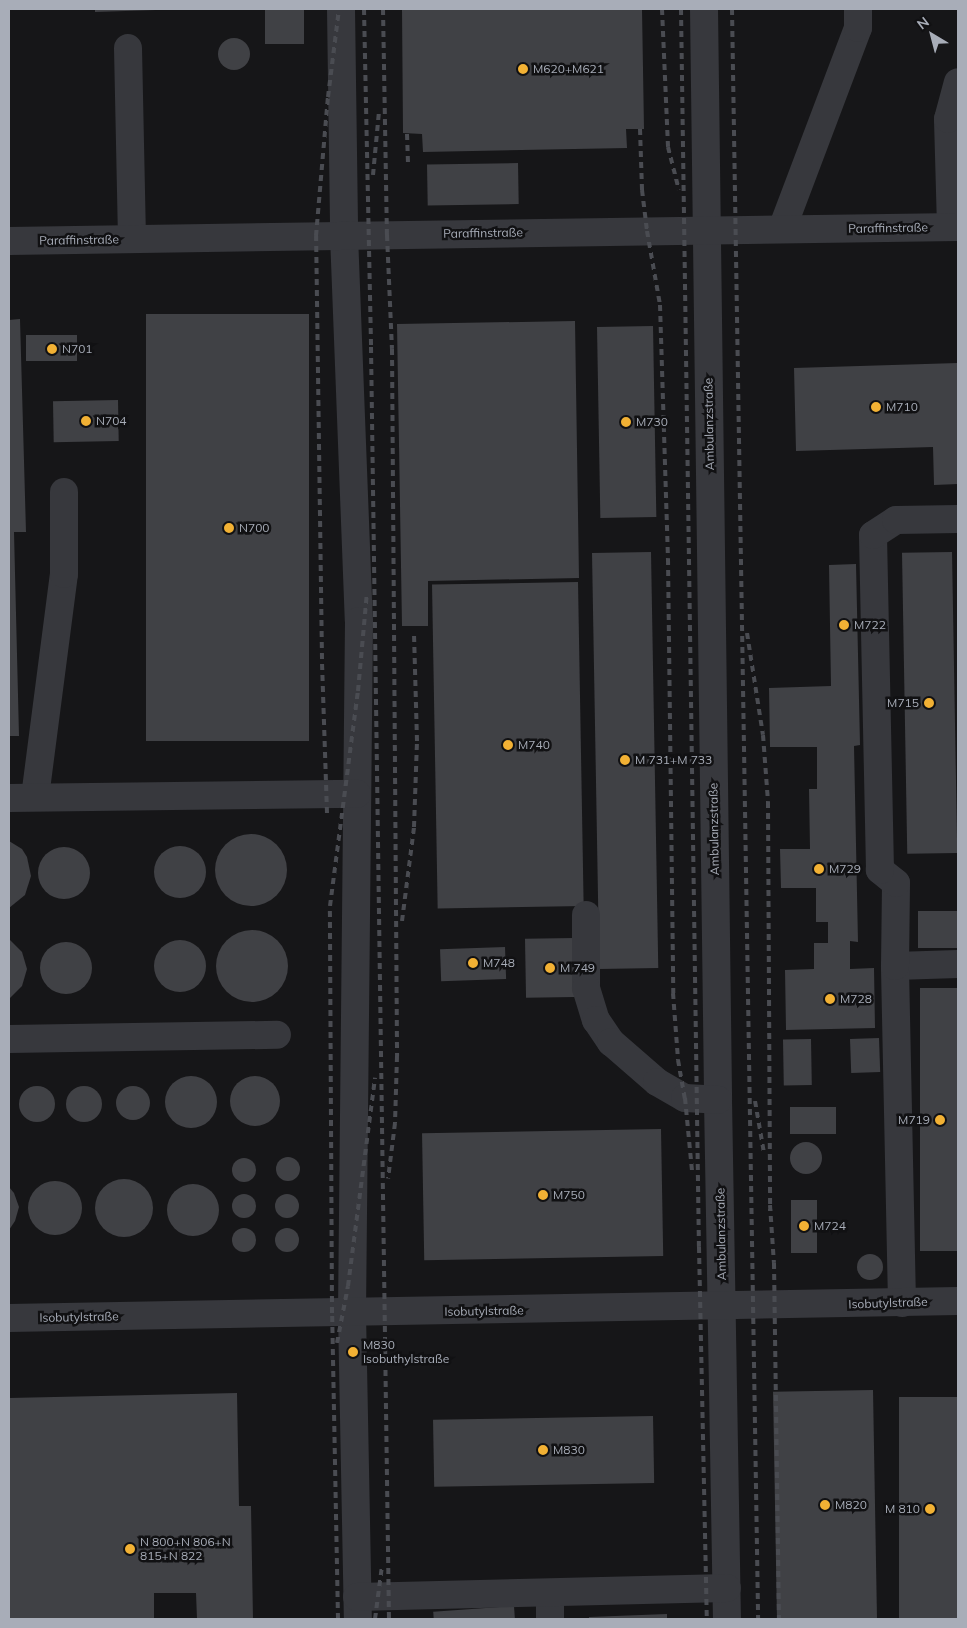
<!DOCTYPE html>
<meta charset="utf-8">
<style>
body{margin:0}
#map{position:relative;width:967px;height:1628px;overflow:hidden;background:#161618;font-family:Mulish,sans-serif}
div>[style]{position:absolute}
.building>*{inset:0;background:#404145;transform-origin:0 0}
.round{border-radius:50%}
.minor>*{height:28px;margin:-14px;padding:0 14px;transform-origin:14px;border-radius:14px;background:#37383d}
.rail>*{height:4px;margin-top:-2px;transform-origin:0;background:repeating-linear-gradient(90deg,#4a4c52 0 6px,transparent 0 11px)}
.dots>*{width:14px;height:14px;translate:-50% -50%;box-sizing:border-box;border:2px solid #111113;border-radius:50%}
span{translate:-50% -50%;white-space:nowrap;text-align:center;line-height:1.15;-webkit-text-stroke:5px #111113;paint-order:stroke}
.poi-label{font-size:12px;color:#a8adb8}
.left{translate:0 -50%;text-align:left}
.right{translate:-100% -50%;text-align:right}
.street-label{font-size:12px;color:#a8adb8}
.frame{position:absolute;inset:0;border:10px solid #a8adb8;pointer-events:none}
.north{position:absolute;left:907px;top:10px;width:50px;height:50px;-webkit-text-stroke:4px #111113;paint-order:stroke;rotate:323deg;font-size:14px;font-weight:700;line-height:20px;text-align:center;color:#a8adb8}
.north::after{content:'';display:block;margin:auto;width:18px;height:22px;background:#a8adb8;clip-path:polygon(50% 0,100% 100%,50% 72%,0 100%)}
</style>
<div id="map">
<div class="building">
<div style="clip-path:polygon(95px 9px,156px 9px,156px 10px,95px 12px)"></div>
<div style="left:265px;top:9px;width:39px;height:35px"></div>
<div style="clip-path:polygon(402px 9px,642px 9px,644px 129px,626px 129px,627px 148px,423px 152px,422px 134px,403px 133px)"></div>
<div class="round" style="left:218px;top:38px;width:32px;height:32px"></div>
<div style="left:518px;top:163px;width:41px;height:91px;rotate:89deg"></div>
<div style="left:309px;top:314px;width:427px;height:163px;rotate:90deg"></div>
<div style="clip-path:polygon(20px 319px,26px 532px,14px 532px,19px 736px,9px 736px,9px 320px)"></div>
<div style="clip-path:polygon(575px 321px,579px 578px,428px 581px,428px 626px,402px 626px,397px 324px)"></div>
<div style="left:653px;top:326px;width:191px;height:56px;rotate:89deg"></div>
<div style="left:77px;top:335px;width:26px;height:51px;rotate:90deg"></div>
<div style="clip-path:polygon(958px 363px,958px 484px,934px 485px,933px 447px,796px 451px,794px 368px)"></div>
<div style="left:118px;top:400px;width:41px;height:65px;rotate:89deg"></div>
<div style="left:651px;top:552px;width:416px;height:59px;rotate:89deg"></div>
<div style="left:952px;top:552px;width:301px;height:50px;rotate:89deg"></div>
<div style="clip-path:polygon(856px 564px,860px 745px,854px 746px,858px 942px,850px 941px,850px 969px,874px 968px,875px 1028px,786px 1030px,785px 970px,814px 969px,814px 943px,828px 943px,828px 922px,816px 922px,816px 888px,781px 888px,780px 849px,810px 849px,809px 789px,817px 789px,817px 747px,770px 747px,769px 688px,831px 686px,829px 565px)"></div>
<div style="left:578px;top:582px;width:324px;height:146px;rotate:89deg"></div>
<div class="round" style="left:215px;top:834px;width:72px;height:72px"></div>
<div style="clip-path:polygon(9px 841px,22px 849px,27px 857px,31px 876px,25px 895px,9px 908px)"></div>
<div class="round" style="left:154px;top:846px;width:52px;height:52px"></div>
<div class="round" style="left:38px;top:847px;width:52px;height:52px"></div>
<div style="left:958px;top:911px;width:37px;height:40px;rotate:90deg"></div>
<div class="round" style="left:216px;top:930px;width:72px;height:72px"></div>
<div style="left:574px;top:938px;width:59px;height:49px;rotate:89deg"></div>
<div style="clip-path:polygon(9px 939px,22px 952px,27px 969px,22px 986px,9px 999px)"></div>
<div class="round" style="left:154px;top:940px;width:52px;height:52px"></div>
<div class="round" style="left:40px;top:942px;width:52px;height:52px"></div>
<div style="left:505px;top:947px;width:32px;height:65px;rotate:88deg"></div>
<div style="left:958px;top:988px;width:263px;height:38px;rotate:90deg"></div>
<div style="left:879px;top:1038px;width:34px;height:29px;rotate:88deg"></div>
<div style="left:811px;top:1039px;width:46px;height:28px;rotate:89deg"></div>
<div class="round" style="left:165px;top:1076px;width:52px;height:52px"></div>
<div class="round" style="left:230px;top:1076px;width:50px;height:50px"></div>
<div class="round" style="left:116px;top:1086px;width:34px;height:34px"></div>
<div class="round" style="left:19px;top:1086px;width:36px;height:36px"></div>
<div class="round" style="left:66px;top:1086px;width:36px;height:36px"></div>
<div style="left:836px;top:1107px;width:27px;height:46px;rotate:90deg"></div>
<div style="left:661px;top:1129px;width:127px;height:239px;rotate:89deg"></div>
<div class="round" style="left:790px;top:1142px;width:32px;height:32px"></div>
<div class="round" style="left:276px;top:1157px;width:24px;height:24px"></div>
<div class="round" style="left:232px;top:1158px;width:24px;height:24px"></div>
<div class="round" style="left:95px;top:1179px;width:58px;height:58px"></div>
<div class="round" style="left:28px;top:1181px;width:54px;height:54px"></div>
<div class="round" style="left:167px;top:1184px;width:52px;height:52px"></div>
<div style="clip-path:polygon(9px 1187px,14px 1193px,19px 1207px,15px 1221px,9px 1230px)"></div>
<div class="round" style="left:232px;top:1194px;width:24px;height:24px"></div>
<div class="round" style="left:275px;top:1194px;width:24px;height:24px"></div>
<div style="left:791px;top:1200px;width:26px;height:53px"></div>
<div class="round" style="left:232px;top:1228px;width:24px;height:24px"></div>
<div class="round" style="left:275px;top:1228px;width:24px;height:24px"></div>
<div class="round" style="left:857px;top:1254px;width:26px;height:26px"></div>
<div style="left:873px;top:1390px;width:229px;height:100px;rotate:89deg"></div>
<div style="clip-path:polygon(237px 1393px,239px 1506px,251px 1506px,253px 1619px,197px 1619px,196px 1593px,154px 1593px,154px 1619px,9px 1619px,9px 1398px)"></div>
<div style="left:958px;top:1397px;width:222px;height:59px;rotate:90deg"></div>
<div style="left:653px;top:1416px;width:67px;height:220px;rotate:89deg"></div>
<div style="left:514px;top:1606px;width:13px;height:81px;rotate:86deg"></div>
<div style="clip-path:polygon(667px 1614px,667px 1619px,589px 1619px,589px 1617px)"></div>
</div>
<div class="minor">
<div style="left:341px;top:9px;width:226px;rotate:89.2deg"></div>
<div style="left:344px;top:235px;width:386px;rotate:87.8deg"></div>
<div style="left:359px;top:621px;width:692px;rotate:90.58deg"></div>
<div style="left:352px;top:1313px;width:306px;rotate:88.9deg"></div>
<div style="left:704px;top:9px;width:1091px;rotate:89.26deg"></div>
<div style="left:718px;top:1100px;width:519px;rotate:89.01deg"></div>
<div style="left:128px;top:48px;width:191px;rotate:88.8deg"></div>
<div style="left:951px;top:227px;width:108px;rotate:-91.6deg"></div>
<div style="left:948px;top:119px;width:38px;rotate:-75deg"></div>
<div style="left:782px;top:229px;width:215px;rotate:-69.3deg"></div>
<div style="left:858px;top:28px;width:19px;rotate:-90deg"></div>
<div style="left:9px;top:241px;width:949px;rotate:-0.85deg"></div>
<div style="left:35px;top:797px;width:225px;rotate:-82.6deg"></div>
<div style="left:64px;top:574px;width:82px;rotate:-90deg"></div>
<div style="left:9px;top:798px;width:348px;rotate:-0.7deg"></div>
<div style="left:586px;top:915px;width:73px;rotate:90deg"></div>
<div style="left:586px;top:988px;width:34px;rotate:73deg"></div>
<div style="left:596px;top:1020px;width:27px;rotate:56deg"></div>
<div style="left:611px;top:1042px;width:61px;rotate:41deg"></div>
<div style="left:657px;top:1082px;width:32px;rotate:30deg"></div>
<div style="left:685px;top:1098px;width:33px;rotate:3deg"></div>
<div style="left:895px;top:966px;width:63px;rotate:-1.8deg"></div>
<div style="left:9px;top:1039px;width:268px;rotate:-0.9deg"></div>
<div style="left:902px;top:1303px;width:337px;rotate:-91.2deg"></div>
<div style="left:895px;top:966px;width:83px;rotate:-89.3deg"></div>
<div style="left:896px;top:883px;width:21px;rotate:-141deg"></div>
<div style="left:880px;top:870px;width:335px;rotate:-91.2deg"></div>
<div style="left:873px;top:535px;width:27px;rotate:-33deg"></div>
<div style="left:896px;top:520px;width:62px;rotate:-0.9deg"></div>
<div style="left:9px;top:1318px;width:949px;rotate:-1.03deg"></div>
<div style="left:550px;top:1593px;width:26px;rotate:90deg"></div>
<div style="left:357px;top:1597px;width:370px;rotate:-1.4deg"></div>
</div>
<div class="rail">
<div style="left:364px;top:9px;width:338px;rotate:88.8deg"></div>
<div style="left:371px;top:347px;width:1272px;rotate:89.19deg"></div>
<div style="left:383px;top:9px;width:226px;rotate:89deg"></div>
<div style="left:387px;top:235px;width:114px;rotate:87.5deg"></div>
<div style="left:392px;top:349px;width:707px;rotate:89.59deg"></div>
<div style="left:397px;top:1056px;width:67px;rotate:91.7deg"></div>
<div style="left:395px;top:1123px;width:56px;rotate:97.1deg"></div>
<div style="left:662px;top:9px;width:138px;rotate:87.5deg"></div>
<div style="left:668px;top:147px;width:44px;rotate:75.7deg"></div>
<div style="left:681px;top:9px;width:1238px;rotate:89.17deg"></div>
<div style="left:699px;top:1247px;width:372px;rotate:88.8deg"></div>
<div style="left:732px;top:9px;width:1610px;rotate:89.07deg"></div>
<div style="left:640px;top:129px;width:61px;rotate:88.1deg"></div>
<div style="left:642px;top:190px;width:41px;rotate:83deg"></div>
<div style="left:647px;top:231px;width:75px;rotate:80deg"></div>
<div style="left:660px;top:305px;width:254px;rotate:88.2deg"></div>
<div style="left:668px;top:559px;width:434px;rotate:89.3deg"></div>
<div style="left:673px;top:993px;width:67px;rotate:85.7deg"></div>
<div style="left:678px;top:1060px;width:39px;rotate:80deg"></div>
<div style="left:685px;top:1098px;width:73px;rotate:84.5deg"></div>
<div style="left:407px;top:134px;width:33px;rotate:88deg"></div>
<div style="left:373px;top:175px;width:64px;rotate:-84.6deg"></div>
<div style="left:747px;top:633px;width:103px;rotate:81.1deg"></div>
<div style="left:763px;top:735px;width:67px;rotate:85.7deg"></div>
<div style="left:768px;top:802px;width:409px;rotate:89.7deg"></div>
<div style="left:327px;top:813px;width:154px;rotate:-91.9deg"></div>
<div style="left:322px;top:659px;width:423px;rotate:-90.8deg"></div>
<div style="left:316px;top:236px;width:140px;rotate:-85.1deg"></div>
<div style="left:328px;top:97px;width:89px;rotate:-82.9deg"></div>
<div style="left:402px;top:921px;width:95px;rotate:-82.7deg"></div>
<div style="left:414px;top:827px;width:86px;rotate:-88deg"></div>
<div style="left:417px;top:741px;width:109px;rotate:-91.6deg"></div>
<div style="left:755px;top:1101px;width:53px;rotate:80.2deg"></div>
<div style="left:770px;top:1205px;width:58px;rotate:86.1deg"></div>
<div style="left:774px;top:1263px;width:356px;rotate:89.2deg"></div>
<div style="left:337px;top:1343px;width:58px;rotate:-79.1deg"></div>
<div style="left:348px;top:1286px;width:210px;rotate:-82.6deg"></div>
<div style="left:338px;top:1619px;width:306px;rotate:-91.1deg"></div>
<div style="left:332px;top:1313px;width:407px;rotate:-90.3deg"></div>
<div style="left:330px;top:906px;width:217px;rotate:-82.6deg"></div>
<div style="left:358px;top:691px;width:98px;rotate:-84.8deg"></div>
<div style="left:375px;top:1619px;width:53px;rotate:-82.5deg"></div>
</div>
<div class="dots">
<div style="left:523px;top:69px;background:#f2b134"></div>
<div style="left:52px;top:349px;background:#f2b134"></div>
<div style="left:876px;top:407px;background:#f2b134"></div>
<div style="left:86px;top:421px;background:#f2b134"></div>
<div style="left:626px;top:422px;background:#f2b134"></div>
<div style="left:229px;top:528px;background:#f2b134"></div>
<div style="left:844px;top:625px;background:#f2b134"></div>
<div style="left:929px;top:703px;background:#f2b134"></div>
<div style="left:508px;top:745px;background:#f2b134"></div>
<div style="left:625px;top:760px;background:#f2b134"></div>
<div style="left:819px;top:869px;background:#f2b134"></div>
<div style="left:473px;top:963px;background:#f2b134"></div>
<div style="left:550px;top:968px;background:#f2b134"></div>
<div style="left:830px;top:999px;background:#f2b134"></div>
<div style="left:940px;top:1120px;background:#f2b134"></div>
<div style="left:543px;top:1195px;background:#f2b134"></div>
<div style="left:804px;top:1226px;background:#f2b134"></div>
<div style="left:353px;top:1352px;background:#f2b134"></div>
<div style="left:543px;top:1450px;background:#f2b134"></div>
<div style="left:825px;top:1505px;background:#f2b134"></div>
<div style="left:930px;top:1509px;background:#f2b134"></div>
<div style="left:130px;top:1549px;background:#f2b134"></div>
</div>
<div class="poi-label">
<span class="left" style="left:533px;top:69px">M620+M621</span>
<span class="left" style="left:62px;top:349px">N701</span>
<span class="left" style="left:886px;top:407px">M710</span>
<span class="left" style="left:96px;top:421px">N704</span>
<span class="left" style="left:636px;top:422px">M730</span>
<span class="left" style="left:239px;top:528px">N700</span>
<span class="left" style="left:854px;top:625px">M722</span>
<span class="right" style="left:919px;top:703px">M715</span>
<span class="left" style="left:518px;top:745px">M740</span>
<span class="left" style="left:635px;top:760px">M 731+M 733</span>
<span class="left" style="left:829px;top:869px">M729</span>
<span class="left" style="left:483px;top:963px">M748</span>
<span class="left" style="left:560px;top:968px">M 749</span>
<span class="left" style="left:840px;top:999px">M728</span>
<span class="right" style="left:930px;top:1120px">M719</span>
<span class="left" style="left:553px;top:1195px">M750</span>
<span class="left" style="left:814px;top:1226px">M724</span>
<span class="left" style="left:363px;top:1352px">M830<br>Isobuthylstraße</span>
<span class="left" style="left:553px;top:1450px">M830</span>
<span class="left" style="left:835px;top:1505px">M820</span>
<span class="right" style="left:920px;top:1509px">M 810</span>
<span class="left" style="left:140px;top:1549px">N 800+N 806+N<br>815+N 822</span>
</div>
<div class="street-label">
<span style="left:888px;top:228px;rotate:-1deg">Paraffinstraße</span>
<span style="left:483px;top:233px;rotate:-1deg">Paraffinstraße</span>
<span style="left:79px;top:240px;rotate:-1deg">Paraffinstraße</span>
<span style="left:709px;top:424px;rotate:-91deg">Ambulanzstraße</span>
<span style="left:714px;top:829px;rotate:-91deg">Ambulanzstraße</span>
<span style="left:721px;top:1234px;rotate:-91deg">Ambulanzstraße</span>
<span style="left:888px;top:1303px;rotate:-2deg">Isobutylstraße</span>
<span style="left:484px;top:1311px;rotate:-1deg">Isobutylstraße</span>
<span style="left:79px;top:1317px;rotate:-1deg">Isobutylstraße</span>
</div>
<div class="frame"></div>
<div class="north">N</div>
</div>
